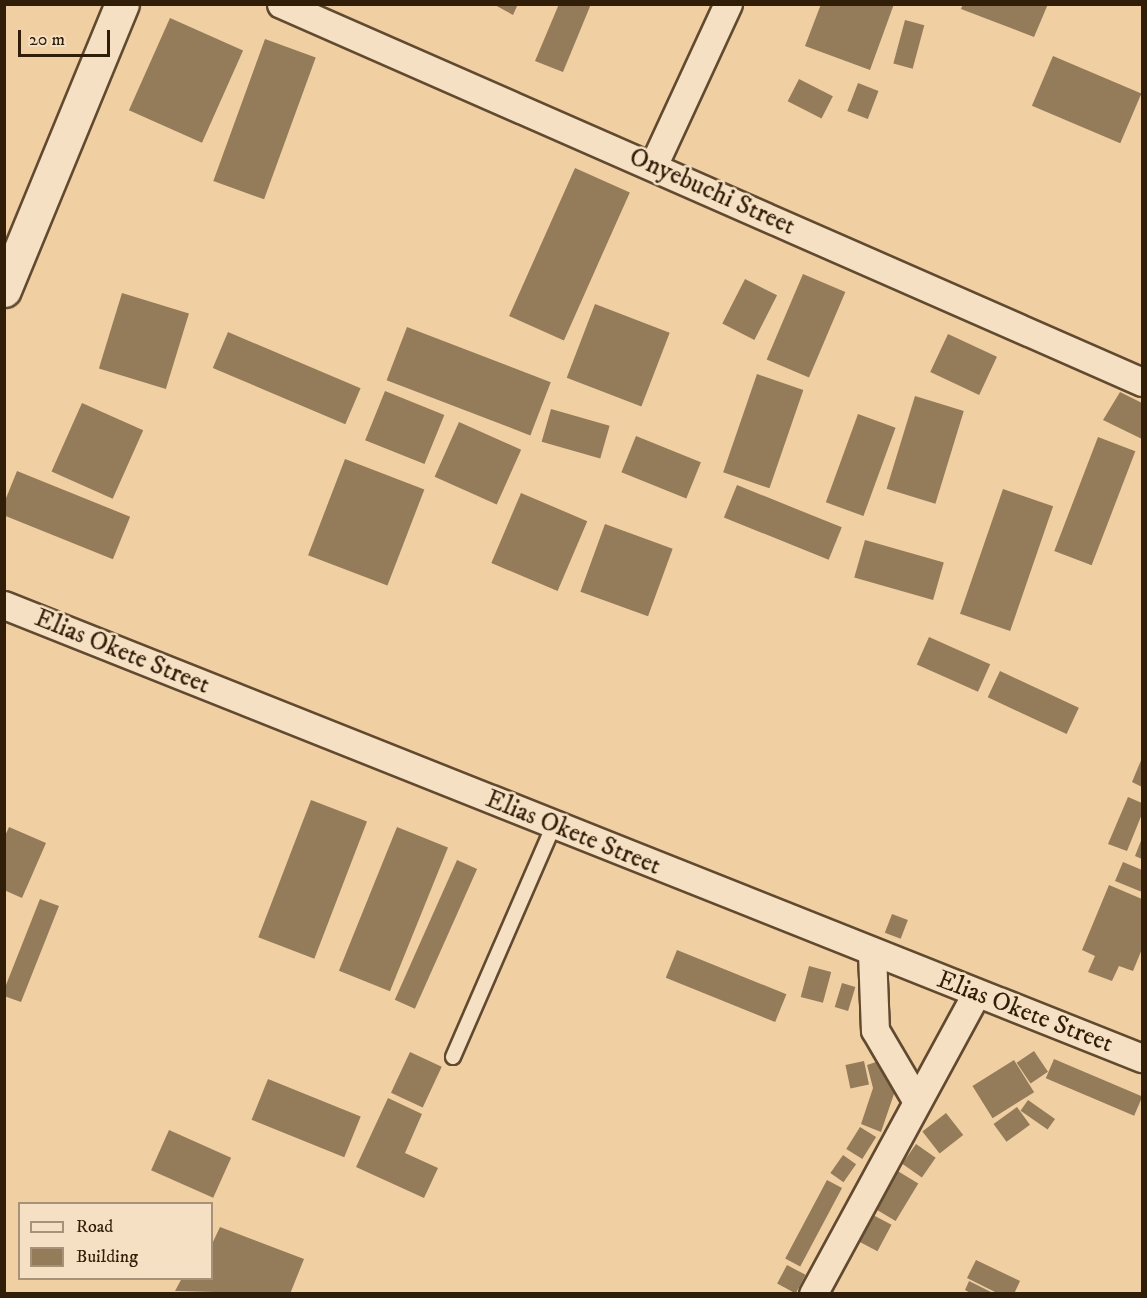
<!DOCTYPE html>
<style>
body{margin:0}
#map{position:relative;width:1147px;height:1298px;overflow:hidden;background:#f0d0a3;font-family:"IM FELL DW Pica",serif}
div>[style]{position:absolute}
.building>*{inset:0;background:#947b59;transform-origin:0 0}
.roads{filter:drop-shadow(2px 0 #614a30) drop-shadow(-2px 0 #614a30) drop-shadow(0 2px #614a30) drop-shadow(0 -2px #614a30)}
.lane>*{height:14px;margin:-7px;padding:0 7px;transform-origin:7px;border-radius:7px;background:#f5e0c3}
.street>*{height:27px;margin:-13.5px;padding:0 13.5px;transform-origin:13.5px;border-radius:13.5px;background:#f5e0c3}
.secondary>*{height:33px;margin:-16.5px;padding:0 16.5px;transform-origin:16.5px;border-radius:16.5px;background:#f5e0c3}
span{translate:-50% -50%;white-space:nowrap;text-align:center;line-height:1.15;-webkit-text-stroke:5px #f5e0c3;paint-order:stroke}
.street-label{font-size:26px;color:#311e09}
.frame{position:absolute;inset:0;border:6px solid #311e09;pointer-events:none}
.legend{position:absolute;left:18px;top:1202px;width:195px;height:78px;box-sizing:border-box;background:#f5e0c3;border:2px solid #a79279;margin:0;padding:8px 10px;list-style:none;font-size:18px;color:#311e09}
.legend li{display:flex;align-items:center;gap:12px;height:30px}
.legend b{width:30px;border:2px solid #a79279}
.scale{position:absolute;left:18px;top:30px;width:92px;height:27px;box-sizing:border-box;border:3px solid #311e09;border-top:0;padding-left:8px;font-size:18px;line-height:21px;white-space:nowrap;color:#311e09;-webkit-text-stroke:4px #f5e0c3;paint-order:stroke}
</style>
<div id="map">
<div class="building">
<div style="clip-path:polygon(493px 4px,518px 4px,513px 15px)"></div>
<div style="clip-path:polygon(559px 4px,591px 4px,563px 72px,535px 61px)"></div>
<div style="clip-path:polygon(821px 4px,894px 4px,870px 70px,805px 46px)"></div>
<div style="clip-path:polygon(963px 4px,1048px 4px,1034px 37px,961px 9px)"></div>
<div style="left:170px;top:18px;width:80px;height:101px;rotate:24deg"></div>
<div style="left:905px;top:20px;width:20px;height:45px;rotate:15deg"></div>
<div style="left:265px;top:39px;width:54px;height:151px;rotate:20deg"></div>
<div style="left:1053px;top:56px;width:96px;height:54px;rotate:23deg"></div>
<div style="left:799px;top:79px;width:38px;height:25px;rotate:27deg"></div>
<div style="left:858px;top:83px;width:22px;height:30px;rotate:21deg"></div>
<div style="left:575px;top:168px;width:60px;height:162px;rotate:24deg"></div>
<div style="left:803px;top:274px;width:46px;height:93px;rotate:23deg"></div>
<div style="left:745px;top:279px;width:36px;height:50px;rotate:27deg"></div>
<div style="left:122px;top:293px;width:70px;height:79px;rotate:17deg"></div>
<div style="left:595px;top:304px;width:80px;height:79px;rotate:21deg"></div>
<div style="left:407px;top:327px;width:154px;height:57px;rotate:21deg"></div>
<div style="left:228px;top:332px;width:144px;height:39px;rotate:23deg"></div>
<div style="left:948px;top:334px;width:54px;height:42px;rotate:25deg"></div>
<div style="left:757px;top:374px;width:49px;height:104px;rotate:19deg"></div>
<div style="left:385px;top:391px;width:64px;height:53px;rotate:22deg"></div>
<div style="clip-path:polygon(1120px 392px,1142px 403px,1142px 439px,1103px 420px)"></div>
<div style="left:915px;top:396px;width:51px;height:97px;rotate:17deg"></div>
<div style="left:82px;top:403px;width:67px;height:75px;rotate:24deg"></div>
<div style="left:551px;top:409px;width:61px;height:34px;rotate:16deg"></div>
<div style="left:858px;top:414px;width:40px;height:94px;rotate:20deg"></div>
<div style="left:459px;top:422px;width:68px;height:60px;rotate:24deg"></div>
<div style="left:636px;top:436px;width:70px;height:39px;rotate:22deg"></div>
<div style="left:1098px;top:437px;width:40px;height:122px;rotate:21deg"></div>
<div style="left:345px;top:459px;width:85px;height:103px;rotate:21deg"></div>
<div style="left:17px;top:471px;width:122px;height:46px;rotate:22deg"></div>
<div style="left:737px;top:485px;width:113px;height:35px;rotate:22deg"></div>
<div style="left:1003px;top:489px;width:53px;height:132px;rotate:19deg"></div>
<div style="left:521px;top:493px;width:72px;height:76px;rotate:23deg"></div>
<div style="left:605px;top:524px;width:72px;height:72px;rotate:20deg"></div>
<div style="left:865px;top:540px;width:82px;height:39px;rotate:16deg"></div>
<div style="left:929px;top:637px;width:67px;height:30px;rotate:24deg"></div>
<div style="left:1000px;top:671px;width:87px;height:29px;rotate:25deg"></div>
<div style="clip-path:polygon(1142px 758px,1142px 787px,1132px 782px)"></div>
<div style="clip-path:polygon(1128px 797px,1142px 803px,1142px 814px,1127px 851px,1108px 844px)"></div>
<div style="left:311px;top:800px;width:60px;height:147px;rotate:21deg"></div>
<div style="clip-path:polygon(9px 827px,46px 843px,22px 898px,4px 890px,4px 838px)"></div>
<div style="left:397px;top:827px;width:55px;height:155px;rotate:22deg"></div>
<div style="clip-path:polygon(1142px 838px,1142px 859px,1135px 856px)"></div>
<div style="left:457px;top:860px;width:22px;height:153px;rotate:24deg"></div>
<div style="clip-path:polygon(1123px 862px,1142px 870px,1142px 892px,1115px 881px)"></div>
<div style="clip-path:polygon(1109px 885px,1142px 899px,1142px 949px,1133px 971px,1119px 966px,1112px 981px,1088px 972px,1095px 956px,1082px 950px)"></div>
<div style="clip-path:polygon(40px 899px,59px 906px,21px 1002px,4px 996px,4px 990px)"></div>
<div style="left:892px;top:914px;width:17px;height:20px;rotate:21deg"></div>
<div style="left:677px;top:950px;width:118px;height:30px;rotate:22deg"></div>
<div style="left:809px;top:966px;width:23px;height:32px;rotate:15deg"></div>
<div style="left:842px;top:983px;width:14px;height:25px;rotate:17deg"></div>
<div style="left:1034px;top:1051px;width:25px;height:21px;rotate:56deg"></div>
<div style="left:410px;top:1052px;width:35px;height:45px;rotate:25deg"></div>
<div style="left:1054px;top:1059px;width:96px;height:21px;rotate:23deg"></div>
<div style="clip-path:polygon(882px 1060px,895px 1091px,881px 1132px,861px 1124px,873px 1088px,867px 1065px)"></div>
<div style="left:1014px;top:1060px;width:38px;height:49px;rotate:58deg"></div>
<div style="left:864px;top:1061px;width:24px;height:19px;rotate:78deg"></div>
<div style="left:268px;top:1079px;width:100px;height:44px;rotate:22deg"></div>
<div style="clip-path:polygon(388px 1098px,422px 1114px,405px 1153px,438px 1168px,424px 1198px,356px 1167px)"></div>
<div style="left:1028px;top:1100px;width:33px;height:13px;rotate:35deg"></div>
<div style="left:1017px;top:1107px;width:22px;height:29px;rotate:54deg"></div>
<div style="left:946px;top:1113px;width:28px;height:30px;rotate:52deg"></div>
<div style="left:860px;top:1127px;width:19px;height:26px;rotate:32deg"></div>
<div style="left:169px;top:1130px;width:68px;height:44px;rotate:24deg"></div>
<div style="left:916px;top:1144px;width:24px;height:24px;rotate:35deg"></div>
<div style="left:843px;top:1155px;width:16px;height:22px;rotate:35deg"></div>
<div style="left:896px;top:1170px;width:26px;height:44px;rotate:31deg"></div>
<div style="left:827px;top:1180px;width:17px;height:89px;rotate:28deg"></div>
<div style="left:873px;top:1215px;width:21px;height:30px;rotate:28deg"></div>
<div style="clip-path:polygon(220px 1227px,304px 1259px,290px 1294px,175px 1291px,182px 1278px,212px 1278px,212px 1244px)"></div>
<div style="clip-path:polygon(976px 1260px,1020px 1281px,1014px 1294px,999px 1294px,967px 1278px)"></div>
<div style="left:787px;top:1265px;width:21px;height:21px;rotate:28deg"></div>
<div style="clip-path:polygon(969px 1281px,995px 1294px,972px 1294px,965px 1290px)"></div>
</div>
<div class="roads">
<div class="lane">
<div style="left:453px;top:1057px;width:253px;rotate:-66.5deg"></div>
</div>
<div class="street">
<div style="left:281px;top:4px;width:940px;rotate:23.7deg"></div>
<div style="left:653px;top:166px;width:179px;rotate:-65.2deg"></div>
<div style="left:4px;top:605px;width:1225px;rotate:21.71deg"></div>
<div style="left:872px;top:953px;width:77px;rotate:87.8deg"></div>
<div style="left:875px;top:1030px;width:81px;rotate:59.6deg"></div>
<div style="left:813px;top:1294px;width:341px;rotate:-61.5deg"></div>
</div>
<div class="secondary">
<div style="left:4px;top:290px;width:309px;rotate:-67.6deg"></div>
</div>
</div>
<div class="street-label">
<span style="left:712px;top:192px;rotate:24deg">Onyebuchi Street</span>
<span style="left:122px;top:652px;rotate:22deg">Elias Okete Street</span>
<span style="left:573px;top:833px;rotate:22deg">Elias Okete Street</span>
<span style="left:1025px;top:1012px;rotate:21deg">Elias Okete Street</span>
</div>
<div class="frame"></div>
<ul class="legend">
<li><b style="height:8px;background:#f5e0c3"></b>Road</li>
<li><b style="height:16px;background:#947b59"></b>Building</li>
</ul>
<div class="scale">20 m</div>
</div>
